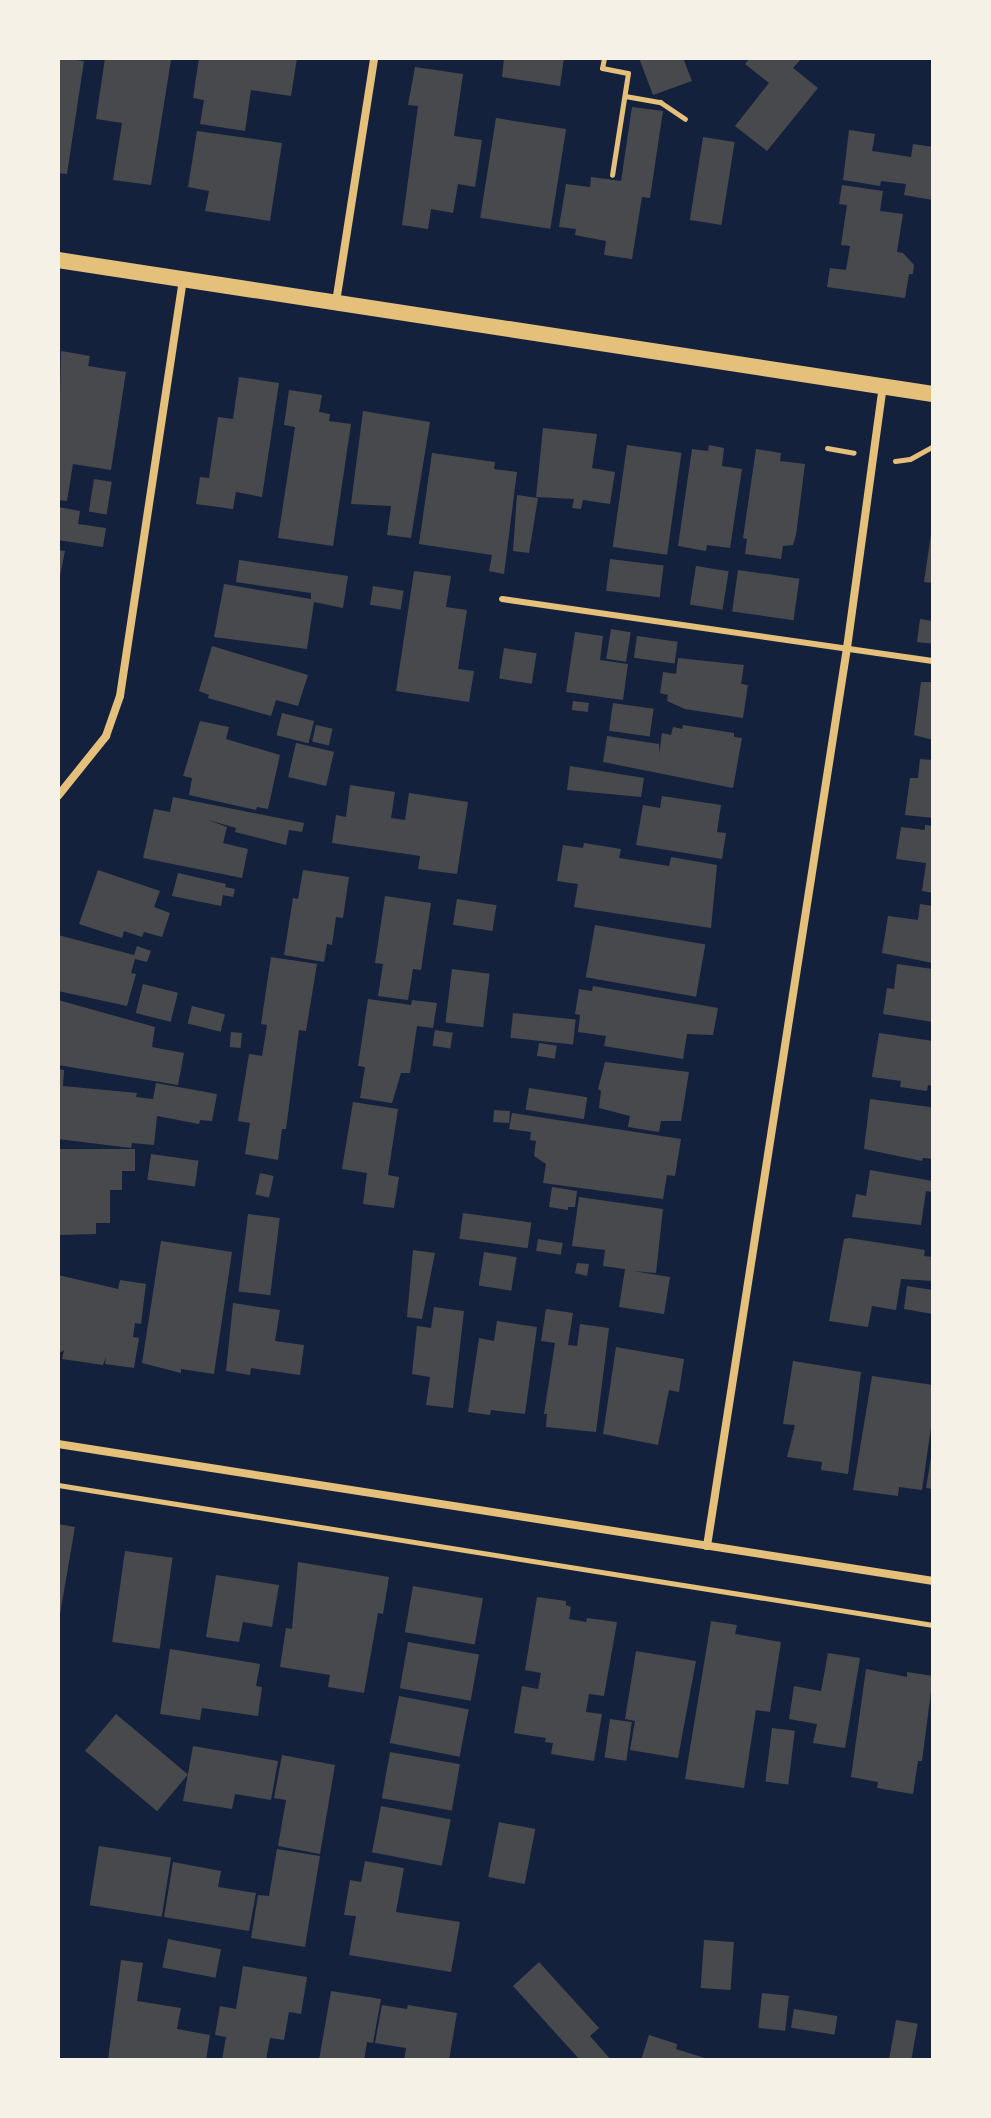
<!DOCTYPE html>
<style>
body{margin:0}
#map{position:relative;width:991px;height:2118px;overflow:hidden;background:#14213d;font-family:"PT Sans Narrow",sans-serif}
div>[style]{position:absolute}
.building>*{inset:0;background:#48494c;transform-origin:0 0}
.path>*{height:5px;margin:-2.5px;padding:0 2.5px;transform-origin:2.5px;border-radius:2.5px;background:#e5c07b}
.service>*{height:6px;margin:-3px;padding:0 3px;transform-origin:3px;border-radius:3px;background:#e5c07b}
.minor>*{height:8px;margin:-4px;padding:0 4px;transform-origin:4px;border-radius:4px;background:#e5c07b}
.secondary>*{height:16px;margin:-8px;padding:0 8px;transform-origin:8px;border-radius:8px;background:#e5c07b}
span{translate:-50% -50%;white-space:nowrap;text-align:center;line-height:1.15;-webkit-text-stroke:6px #f6f1e7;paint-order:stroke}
.frame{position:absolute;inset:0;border:60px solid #f6f1e7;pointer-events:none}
</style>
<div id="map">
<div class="building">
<div style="clip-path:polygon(58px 58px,84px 61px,67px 174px,58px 173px)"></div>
<div style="clip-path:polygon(105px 58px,171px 60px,151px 185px,113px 180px,122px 123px,96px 119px)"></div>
<div style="clip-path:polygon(199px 58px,297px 58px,291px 96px,251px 90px,245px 131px,200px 124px,204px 100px,193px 98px)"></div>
<div style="clip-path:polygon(504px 58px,564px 58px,560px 86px,502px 77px)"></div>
<div style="clip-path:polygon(639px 58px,683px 58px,692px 81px,653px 95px)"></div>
<div style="clip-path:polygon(750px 58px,802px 58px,793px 68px,818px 88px,767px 151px,735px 126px,769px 83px,745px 64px)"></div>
<div style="clip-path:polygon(415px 67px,463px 74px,454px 136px,482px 140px,475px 187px,458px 184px,453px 213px,431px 209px,428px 229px,402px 225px,418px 106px,408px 105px)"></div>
<div style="clip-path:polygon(632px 107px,663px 111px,650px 198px,642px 197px,632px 259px,604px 255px,606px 241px,575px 235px,576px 229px,559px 227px,566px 184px,590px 187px,591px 177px,621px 181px)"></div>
<div style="left:496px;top:118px;width:71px;height:101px;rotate:9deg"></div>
<div style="clip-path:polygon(849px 130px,875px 134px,872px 151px,911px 157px,913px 144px,933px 147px,933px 200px,904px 195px,906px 184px,881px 181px,880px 186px,843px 180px)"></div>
<div style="clip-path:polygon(197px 131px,282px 143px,270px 221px,205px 211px,209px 191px,188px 187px)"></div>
<div style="left:703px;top:137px;width:32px;height:84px;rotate:9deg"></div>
<div style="clip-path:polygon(842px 185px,883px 191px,880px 211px,903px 214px,897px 252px,903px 253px,914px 265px,913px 274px,909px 274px,905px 298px,827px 287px,830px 268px,846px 270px,850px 246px,841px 245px,847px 205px,839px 204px)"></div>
<div style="clip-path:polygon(61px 351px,90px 356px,88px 366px,126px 372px,111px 470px,73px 464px,67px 501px,58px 500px)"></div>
<div style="clip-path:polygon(239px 377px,279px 383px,262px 497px,236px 492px,233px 509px,196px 504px,200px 477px,209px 478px,218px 417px,233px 419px)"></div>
<div style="clip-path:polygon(289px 390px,322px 395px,319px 412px,330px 414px,329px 421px,351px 424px,333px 546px,278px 538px,295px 427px,284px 425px)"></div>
<div style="clip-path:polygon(363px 411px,430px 422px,411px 538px,387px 535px,391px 506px,351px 504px)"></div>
<div style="clip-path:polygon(543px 428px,597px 434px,592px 468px,615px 472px,610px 504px,583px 500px,581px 509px,572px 508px,574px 499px,536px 497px)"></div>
<div style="left:627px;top:445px;width:55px;height:103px;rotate:8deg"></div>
<div style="clip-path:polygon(709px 445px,724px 448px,722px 466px,742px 469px,730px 548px,707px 545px,706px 551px,678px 546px,692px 449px,708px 451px)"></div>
<div style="clip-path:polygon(756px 449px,781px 453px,780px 461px,805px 464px,796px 535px,793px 545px,783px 546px,781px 559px,745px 554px,747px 539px,743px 538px)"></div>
<div style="clip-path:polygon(432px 453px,495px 462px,494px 469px,517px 472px,504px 574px,489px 571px,492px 555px,419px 544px)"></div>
<div style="left:94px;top:479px;width:18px;height:33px;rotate:9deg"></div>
<div style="clip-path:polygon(517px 495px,538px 498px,529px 553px,513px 551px)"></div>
<div style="clip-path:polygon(58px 507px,80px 511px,78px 524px,106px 528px,103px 547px,58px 540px)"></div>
<div style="clip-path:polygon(931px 534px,933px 534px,933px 583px,924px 582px)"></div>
<div style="clip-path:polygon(58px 550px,65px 551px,59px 581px,58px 580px)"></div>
<div style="left:610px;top:559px;width:54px;height:32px;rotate:7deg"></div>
<div style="clip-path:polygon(239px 560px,348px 576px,343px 608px,314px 602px,307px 649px,214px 637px,224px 584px,311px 599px,311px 593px,236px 582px)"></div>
<div style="left:696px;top:566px;width:33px;height:39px;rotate:9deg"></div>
<div style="left:738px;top:570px;width:62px;height:42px;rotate:8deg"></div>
<div style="clip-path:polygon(414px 571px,451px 576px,446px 607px,467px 610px,458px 669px,474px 671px,469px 702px,396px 691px)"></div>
<div style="left:373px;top:586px;width:31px;height:19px;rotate:9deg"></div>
<div style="clip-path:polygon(920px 619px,933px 621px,933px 644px,917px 642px)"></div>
<div style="left:611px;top:629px;width:20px;height:30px;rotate:9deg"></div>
<div style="clip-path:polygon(575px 632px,603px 636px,600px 660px,628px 664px,623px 700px,566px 692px)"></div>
<div style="left:637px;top:636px;width:41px;height:22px;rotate:8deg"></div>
<div style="clip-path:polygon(212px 646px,308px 675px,298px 706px,276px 700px,271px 716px,208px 698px,209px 695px,199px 691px)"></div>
<div style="left:504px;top:648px;width:33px;height:31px;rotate:9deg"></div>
<div style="clip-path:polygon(678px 658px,744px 665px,741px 684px,748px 685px,743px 718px,685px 709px,667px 701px,668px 695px,660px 693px,663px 672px,676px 674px)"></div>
<div style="clip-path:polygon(921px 682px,933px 682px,933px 740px,914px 735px)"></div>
<div style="left:573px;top:701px;width:16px;height:9px;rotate:7deg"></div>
<div style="left:613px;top:703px;width:41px;height:28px;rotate:8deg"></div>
<div style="left:282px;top:713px;width:33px;height:23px;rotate:14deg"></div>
<div style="clip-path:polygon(200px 721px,229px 727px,226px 739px,280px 755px,268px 809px,257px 807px,256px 810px,189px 795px,192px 778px,183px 776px)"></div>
<div style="left:316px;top:725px;width:17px;height:17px;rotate:13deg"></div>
<div style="clip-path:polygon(683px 725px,734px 733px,734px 737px,742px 738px,733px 788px,603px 762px,607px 736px,659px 744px,659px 754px,662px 733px,671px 735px,673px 727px,682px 729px)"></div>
<div style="left:296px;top:743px;width:39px;height:35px;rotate:13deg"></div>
<div style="clip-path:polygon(920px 759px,933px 760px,933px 818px,905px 815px,910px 778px,918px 778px)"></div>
<div style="clip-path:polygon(570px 766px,644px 778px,641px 797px,567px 790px)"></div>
<div style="clip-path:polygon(350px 785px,395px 792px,391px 818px,405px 820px,409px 793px,468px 802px,457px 874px,418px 869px,420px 856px,332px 843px,336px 815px,346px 817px)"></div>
<div style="clip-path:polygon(662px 796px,721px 805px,717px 832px,726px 833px,722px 859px,636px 845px,643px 805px,660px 808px)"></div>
<div style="clip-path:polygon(173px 797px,304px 823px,302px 832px,289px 830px,286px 845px,235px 832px,236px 828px,208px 820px,227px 827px,223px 843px,248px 849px,242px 878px,143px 858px,154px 809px,170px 812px)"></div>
<div style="clip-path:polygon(925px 825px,933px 826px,933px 893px,922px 891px,926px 863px,896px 859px,901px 827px,925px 830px)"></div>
<div style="clip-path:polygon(584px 843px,621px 849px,619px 858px,669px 866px,671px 857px,717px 865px,711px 928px,574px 907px,578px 884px,557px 881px,563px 845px,583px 848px)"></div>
<div style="clip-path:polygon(98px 870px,160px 891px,154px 907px,170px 913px,162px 937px,144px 932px,142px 937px,124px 931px,122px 938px,79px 924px)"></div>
<div style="clip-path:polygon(303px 870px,349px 877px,343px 918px,336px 917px,332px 945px,327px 944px,324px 962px,284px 955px,293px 898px,298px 899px)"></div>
<div style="clip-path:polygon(178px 873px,226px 884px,225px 887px,235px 889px,233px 897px,223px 895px,221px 906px,172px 896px)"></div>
<div style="clip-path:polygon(385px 896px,431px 903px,421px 970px,413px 969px,408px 1000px,378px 996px,383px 964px,375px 963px)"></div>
<div style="left:457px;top:899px;width:40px;height:26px;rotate:9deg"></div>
<div style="clip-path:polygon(920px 904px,933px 906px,933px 963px,882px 953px,888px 916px,918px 920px)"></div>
<div style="left:595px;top:925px;width:112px;height:53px;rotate:10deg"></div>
<div style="clip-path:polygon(58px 935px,134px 955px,137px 946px,151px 951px,147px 962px,135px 959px,131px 973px,136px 974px,127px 1006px,58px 991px)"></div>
<div style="clip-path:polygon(271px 957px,317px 964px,306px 1031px,299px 1030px,286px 1129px,282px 1129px,278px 1160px,245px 1154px,250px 1123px,238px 1121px,249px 1054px,262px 1056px,267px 1025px,261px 1024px)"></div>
<div style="clip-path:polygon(897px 964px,933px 969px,933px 1022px,883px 1014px,887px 988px,894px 989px)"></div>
<div style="left:452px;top:969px;width:38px;height:54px;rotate:7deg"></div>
<div style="left:143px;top:984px;width:36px;height:30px;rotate:14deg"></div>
<div style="clip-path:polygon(593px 986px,718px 1008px,713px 1035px,687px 1034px,683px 1059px,604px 1046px,606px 1036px,578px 1032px,580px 1015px,575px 1014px,579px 989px,592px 991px)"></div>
<div style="clip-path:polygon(368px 999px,411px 1005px,412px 1000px,437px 1003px,433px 1028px,417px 1026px,410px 1073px,401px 1073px,392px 1103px,360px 1098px,365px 1067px,358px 1066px)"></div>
<div style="clip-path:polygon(58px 1000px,155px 1027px,152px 1047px,184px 1053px,178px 1085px,58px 1065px)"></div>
<div style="left:192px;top:1006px;width:34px;height:18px;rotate:14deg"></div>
<div style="left:513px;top:1013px;width:63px;height:25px;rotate:6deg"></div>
<div style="left:435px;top:1030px;width:18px;height:16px;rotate:9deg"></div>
<div style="left:231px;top:1032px;width:11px;height:15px;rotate:5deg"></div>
<div style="clip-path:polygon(879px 1033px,933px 1041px,933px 1086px,928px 1085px,927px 1091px,900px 1087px,901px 1081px,872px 1077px)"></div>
<div style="left:539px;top:1043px;width:18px;height:13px;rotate:9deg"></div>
<div style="clip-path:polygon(605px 1062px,689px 1072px,681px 1121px,661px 1121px,659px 1132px,628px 1127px,630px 1116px,599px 1108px,601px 1091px,598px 1089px)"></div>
<div style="clip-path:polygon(58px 1069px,64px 1070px,63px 1086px,137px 1093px,136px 1097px,153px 1099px,156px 1083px,217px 1094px,212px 1121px,200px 1120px,199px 1124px,157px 1116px,154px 1145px,132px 1143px,131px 1148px,58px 1139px)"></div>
<div style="left:529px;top:1088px;width:59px;height:22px;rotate:9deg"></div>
<div style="clip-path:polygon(870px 1099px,930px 1107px,933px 1111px,933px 1159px,923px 1158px,922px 1161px,864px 1149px)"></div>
<div style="clip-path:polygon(353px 1102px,398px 1109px,388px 1175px,399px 1177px,394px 1208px,363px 1204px,367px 1173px,342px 1169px)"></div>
<div style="left:494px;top:1110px;width:16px;height:12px;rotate:4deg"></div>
<div style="clip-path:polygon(512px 1113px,681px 1139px,675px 1176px,667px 1175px,663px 1199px,543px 1183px,546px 1164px,534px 1156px,536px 1141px,530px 1140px,531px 1132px,509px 1129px)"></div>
<div style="clip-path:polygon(58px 1149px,135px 1149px,135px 1171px,122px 1171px,122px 1190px,110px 1190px,110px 1223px,96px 1223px,96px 1234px,58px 1235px)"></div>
<div style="left:151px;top:1154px;width:48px;height:26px;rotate:8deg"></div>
<div style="clip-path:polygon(870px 1170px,933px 1181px,933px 1192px,926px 1191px,921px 1225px,852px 1217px,856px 1194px,866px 1196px)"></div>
<div style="left:260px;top:1173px;width:14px;height:22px;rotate:12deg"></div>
<div style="clip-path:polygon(552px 1187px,577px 1191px,575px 1207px,568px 1207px,568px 1210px,549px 1207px)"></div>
<div style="clip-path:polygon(579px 1197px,663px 1209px,656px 1273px,633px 1271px,670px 1277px,664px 1314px,619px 1307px,625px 1269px,603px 1266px,605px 1250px,572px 1246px)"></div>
<div style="left:463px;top:1213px;width:69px;height:26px;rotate:8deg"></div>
<div style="left:248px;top:1214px;width:32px;height:78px;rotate:7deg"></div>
<div style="clip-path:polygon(849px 1238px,925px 1250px,924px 1256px,933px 1257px,933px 1281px,901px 1279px,896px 1310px,872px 1306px,868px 1327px,829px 1321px,844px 1239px)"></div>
<div style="left:538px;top:1239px;width:25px;height:12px;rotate:9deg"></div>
<div style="clip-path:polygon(161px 1241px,232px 1252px,214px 1374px,181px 1369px,181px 1373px,142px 1363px)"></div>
<div style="clip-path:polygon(413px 1250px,435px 1253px,422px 1319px,407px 1317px)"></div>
<div style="left:484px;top:1252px;width:33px;height:34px;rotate:9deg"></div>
<div style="clip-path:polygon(577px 1263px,589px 1264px,587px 1276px,575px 1273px)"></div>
<div style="clip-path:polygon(58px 1275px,118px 1289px,120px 1280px,146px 1284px,141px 1324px,135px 1323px,133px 1337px,139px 1338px,134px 1368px,105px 1364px,106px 1357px,103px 1365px,62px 1359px,64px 1350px,58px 1354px)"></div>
<div style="clip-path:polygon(907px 1286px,933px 1290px,933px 1314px,904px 1309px)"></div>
<div style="clip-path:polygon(233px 1303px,280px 1310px,275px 1341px,304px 1345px,300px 1375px,251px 1368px,250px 1375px,226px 1371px)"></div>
<div style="clip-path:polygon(434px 1307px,464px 1311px,453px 1408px,426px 1405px,430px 1377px,412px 1374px,417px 1326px,431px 1328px)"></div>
<div style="clip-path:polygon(546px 1309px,573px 1313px,568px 1345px,577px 1346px,580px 1324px,609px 1328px,596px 1432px,546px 1427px,547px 1414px,544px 1414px,555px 1343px,541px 1341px)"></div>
<div style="clip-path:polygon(497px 1321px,537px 1327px,525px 1414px,491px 1410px,490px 1415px,468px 1412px,479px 1338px,494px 1341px)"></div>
<div style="clip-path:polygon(616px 1347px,684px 1359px,679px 1392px,669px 1390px,658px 1445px,603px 1434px)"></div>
<div style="clip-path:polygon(793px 1361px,861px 1372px,848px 1474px,821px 1470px,822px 1462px,787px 1457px,795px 1425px,783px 1424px)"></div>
<div style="clip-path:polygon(872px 1376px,933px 1385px,933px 1414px,922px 1490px,899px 1487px,898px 1496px,853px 1490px)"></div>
<div style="clip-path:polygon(931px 1457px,933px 1457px,933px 1489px,926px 1488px)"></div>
<div style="clip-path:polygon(58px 1524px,75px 1527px,60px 1614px,58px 1614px)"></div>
<div style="left:125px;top:1551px;width:48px;height:92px;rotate:8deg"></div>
<div style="clip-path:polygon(298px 1562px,389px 1577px,383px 1614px,378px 1613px,364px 1693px,328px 1687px,330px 1675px,280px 1667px,286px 1628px,292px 1629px)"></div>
<div style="clip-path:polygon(216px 1575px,279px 1585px,272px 1627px,243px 1622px,239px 1642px,206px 1637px)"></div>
<div style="left:413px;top:1586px;width:71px;height:47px;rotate:10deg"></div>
<div style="clip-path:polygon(537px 1597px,566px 1601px,566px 1605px,571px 1607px,569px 1619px,586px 1622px,587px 1618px,617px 1622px,604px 1696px,589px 1694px,586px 1712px,602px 1714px,594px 1761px,551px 1754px,553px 1743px,545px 1742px,546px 1738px,514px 1733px,522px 1686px,538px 1689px,541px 1673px,525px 1670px)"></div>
<div style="clip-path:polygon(711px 1621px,737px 1625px,735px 1634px,781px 1642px,770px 1712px,756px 1710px,744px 1788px,685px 1779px)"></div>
<div style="left:408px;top:1642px;width:72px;height:47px;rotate:10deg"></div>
<div style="clip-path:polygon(170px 1649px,260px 1664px,256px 1686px,262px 1687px,258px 1716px,202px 1708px,200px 1720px,160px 1714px)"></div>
<div style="clip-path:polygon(636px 1651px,696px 1661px,678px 1758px,630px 1750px,635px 1721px,625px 1719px)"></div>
<div style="clip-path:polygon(828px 1653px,860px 1658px,845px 1748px,813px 1743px,817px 1724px,789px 1719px,794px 1686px,821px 1691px)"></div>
<div style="clip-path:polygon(866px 1669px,907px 1677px,907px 1672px,933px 1676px,922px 1761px,918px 1761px,913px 1794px,877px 1788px,878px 1782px,851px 1777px)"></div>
<div style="left:399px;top:1696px;width:71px;height:48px;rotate:11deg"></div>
<div style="left:116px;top:1714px;width:94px;height:48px;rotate:40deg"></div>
<div style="left:610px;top:1719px;width:22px;height:39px;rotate:8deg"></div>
<div style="left:772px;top:1728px;width:23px;height:54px;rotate:7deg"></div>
<div style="clip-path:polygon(193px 1746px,278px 1761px,271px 1800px,235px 1794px,232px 1809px,183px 1801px)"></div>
<div style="left:390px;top:1752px;width:71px;height:47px;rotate:10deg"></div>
<div style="clip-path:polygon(282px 1755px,335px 1765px,320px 1854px,278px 1846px,286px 1800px,274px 1798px)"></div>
<div style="left:381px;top:1806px;width:71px;height:47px;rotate:11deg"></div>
<div style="left:499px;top:1822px;width:37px;height:56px;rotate:11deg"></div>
<div style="left:99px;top:1846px;width:73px;height:60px;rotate:9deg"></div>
<div style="clip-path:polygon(277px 1849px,320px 1856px,305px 1947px,251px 1938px,258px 1895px,269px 1896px)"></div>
<div style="clip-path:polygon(365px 1861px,404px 1868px,396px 1912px,460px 1922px,451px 1972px,349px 1955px,356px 1916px,344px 1915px,350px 1880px,361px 1882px)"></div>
<div style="clip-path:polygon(173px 1862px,221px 1871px,218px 1887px,256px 1893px,249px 1931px,164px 1917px)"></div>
<div style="left:168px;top:1939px;width:54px;height:29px;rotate:11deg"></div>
<div style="left:704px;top:1940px;width:30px;height:48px;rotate:4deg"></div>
<div style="clip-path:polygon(121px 1960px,143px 1963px,137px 2001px,181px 2008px,177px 2029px,210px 2035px,206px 2060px,108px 2060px)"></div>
<div style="clip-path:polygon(539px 1962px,599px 2028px,590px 2036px,611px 2060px,580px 2060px,513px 1986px)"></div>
<div style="clip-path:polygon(243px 1966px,307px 1977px,301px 2014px,289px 2012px,284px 2040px,270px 2038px,266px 2060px,222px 2060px,226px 2037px,215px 2035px,220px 2006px,236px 2009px)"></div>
<div style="clip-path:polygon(331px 1991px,381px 1999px,373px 2043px,367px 2042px,364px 2060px,319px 2060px)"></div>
<div style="left:762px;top:1993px;width:27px;height:35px;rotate:6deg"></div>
<div style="clip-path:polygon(382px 2005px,407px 2009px,408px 2005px,457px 2013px,449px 2060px,404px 2060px,406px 2048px,375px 2043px)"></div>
<div style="left:794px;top:2009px;width:44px;height:19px;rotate:9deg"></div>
<div style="left:896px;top:2020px;width:22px;height:39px;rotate:10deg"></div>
<div style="clip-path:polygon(649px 2035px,677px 2044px,676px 2049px,711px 2060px,641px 2060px)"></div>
</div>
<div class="path">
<div style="left:604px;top:58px;width:10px;rotate:101deg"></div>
<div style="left:602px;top:68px;width:26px;rotate:11deg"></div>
<div style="left:628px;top:73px;width:103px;rotate:98.9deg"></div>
<div style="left:625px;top:96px;width:36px;rotate:10deg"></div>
<div style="left:660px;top:102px;width:30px;rotate:34deg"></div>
<div style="left:827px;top:448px;width:27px;rotate:10deg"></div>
<div style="left:895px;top:461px;width:15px;rotate:-8deg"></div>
<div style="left:910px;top:459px;width:26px;rotate:-29deg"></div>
<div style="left:58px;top:1485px;width:886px;rotate:9.09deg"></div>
</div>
<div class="service">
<div style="left:502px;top:599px;width:435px;rotate:8.2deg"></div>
</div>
<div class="minor">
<div style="left:336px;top:302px;width:247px;rotate:-81.1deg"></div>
<div style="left:58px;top:796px;width:77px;rotate:-51.3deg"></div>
<div style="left:106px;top:736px;width:42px;rotate:-70.7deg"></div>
<div style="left:120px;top:696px;width:422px;rotate:-81.4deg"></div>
<div style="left:58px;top:1444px;width:886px;rotate:8.9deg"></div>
<div style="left:707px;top:1546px;width:909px;rotate:-81.14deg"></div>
<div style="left:847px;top:648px;width:264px;rotate:-82.2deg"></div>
</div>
<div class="secondary">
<div style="left:58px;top:260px;width:885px;rotate:8.71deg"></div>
</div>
<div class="frame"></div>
</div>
